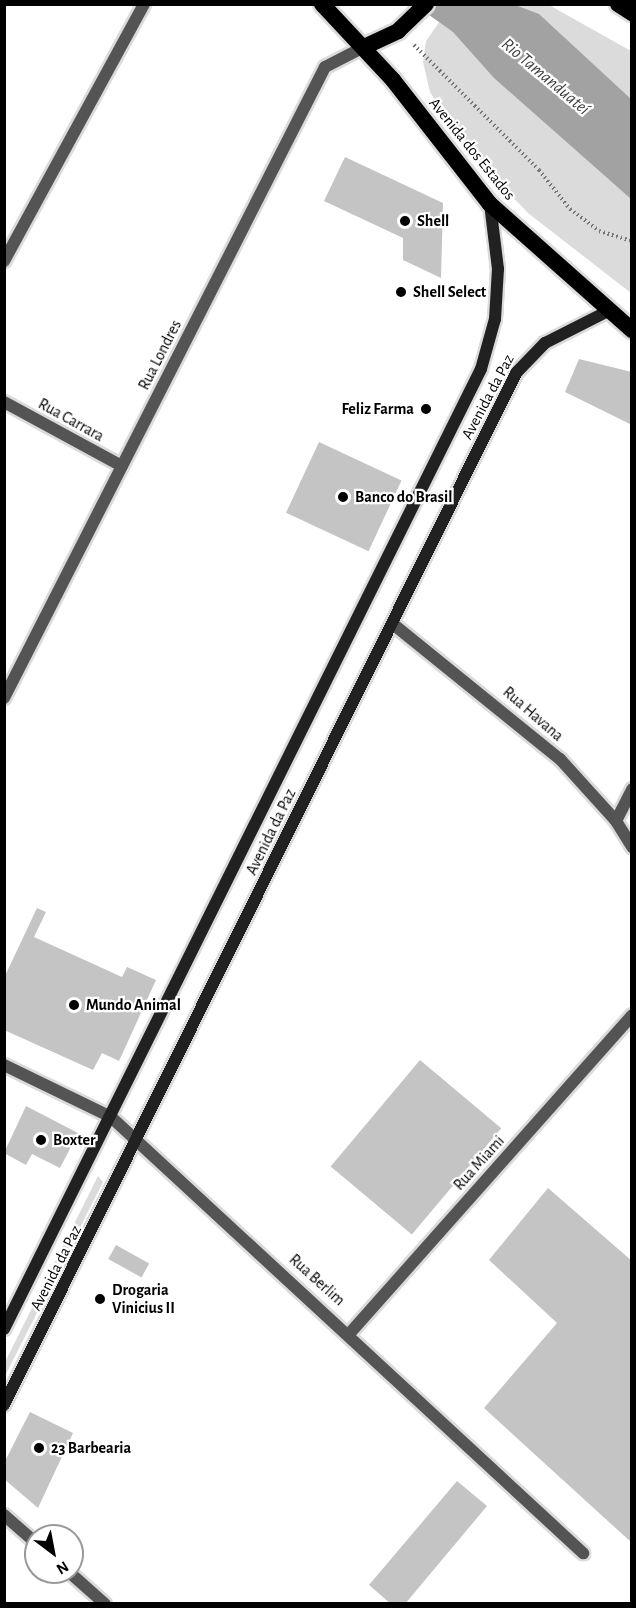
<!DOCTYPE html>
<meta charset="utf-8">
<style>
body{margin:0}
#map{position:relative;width:636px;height:1608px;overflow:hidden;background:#fff;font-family:"Alegreya Sans",sans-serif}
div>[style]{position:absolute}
.green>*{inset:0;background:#dbdbdb}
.water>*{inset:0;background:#a2a2a2}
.building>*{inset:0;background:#c4c4c4;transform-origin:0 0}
.path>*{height:4px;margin-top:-2px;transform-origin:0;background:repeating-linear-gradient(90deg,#767676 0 1.5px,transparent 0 4.5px)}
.roads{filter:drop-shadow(2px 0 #dbdbdb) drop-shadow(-2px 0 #dbdbdb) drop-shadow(0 2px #dbdbdb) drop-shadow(0 -2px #dbdbdb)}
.service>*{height:12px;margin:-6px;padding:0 6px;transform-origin:6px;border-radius:6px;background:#545454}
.minor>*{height:12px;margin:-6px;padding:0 6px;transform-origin:6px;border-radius:6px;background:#545454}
.secondary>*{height:12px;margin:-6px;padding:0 6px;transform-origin:6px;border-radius:6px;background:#212121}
.trunk>*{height:16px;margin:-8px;padding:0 8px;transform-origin:8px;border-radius:8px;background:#000}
.dots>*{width:16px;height:16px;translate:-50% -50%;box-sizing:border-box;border:3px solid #fff;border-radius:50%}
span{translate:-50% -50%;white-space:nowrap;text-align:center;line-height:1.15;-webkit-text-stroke:4.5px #fff;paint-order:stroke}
.street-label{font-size:16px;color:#000}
.poi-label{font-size:16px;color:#000;font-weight:700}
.left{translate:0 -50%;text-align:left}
.right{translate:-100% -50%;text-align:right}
.water-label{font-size:18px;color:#434343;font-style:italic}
.frame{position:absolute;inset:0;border:6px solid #000;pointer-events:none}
.north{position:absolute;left:24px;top:1524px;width:60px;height:60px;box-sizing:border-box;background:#fff;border:2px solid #999;border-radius:50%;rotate:148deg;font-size:16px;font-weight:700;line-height:24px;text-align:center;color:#000}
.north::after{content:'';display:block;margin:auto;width:21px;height:27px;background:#000;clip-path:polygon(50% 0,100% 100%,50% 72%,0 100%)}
</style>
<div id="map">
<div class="green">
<div style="clip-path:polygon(452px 4px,549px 5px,631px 51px,631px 293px,528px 213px,465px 147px,430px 92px,423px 62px,426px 41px)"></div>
<div style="clip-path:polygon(98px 1176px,103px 1182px,5px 1376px,5px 1362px)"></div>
</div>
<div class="water">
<div style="clip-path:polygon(415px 5px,515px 5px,539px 14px,631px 99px,631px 199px,494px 78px,453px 32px)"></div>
</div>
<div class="building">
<div style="clip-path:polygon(345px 157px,443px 203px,441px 278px,403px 260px,403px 238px,324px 201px)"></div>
<div style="clip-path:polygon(579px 359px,632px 372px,632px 425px,565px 392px)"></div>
<div style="left:319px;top:442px;width:91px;height:78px;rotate:25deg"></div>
<div style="clip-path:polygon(37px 908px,46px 912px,34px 937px,122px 977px,127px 967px,156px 980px,119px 1061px,102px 1053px,93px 1070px,4px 1030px,4px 978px)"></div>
<div style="left:420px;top:1060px;width:106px;height:139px;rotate:40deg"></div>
<div style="clip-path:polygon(26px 1106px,78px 1133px,60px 1168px,32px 1154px,26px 1165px,4px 1153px)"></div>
<div style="clip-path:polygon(548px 1188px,632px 1261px,632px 1543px,484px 1408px,557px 1323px,489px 1260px)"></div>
<div style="left:116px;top:1245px;width:38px;height:16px;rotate:29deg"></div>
<div style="clip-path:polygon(30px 1412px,73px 1433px,38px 1508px,4px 1479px,4px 1463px)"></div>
<div style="clip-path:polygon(457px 1481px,487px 1506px,405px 1604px,391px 1604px,369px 1585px)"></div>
</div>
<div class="path">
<div style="left:414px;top:45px;width:177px;rotate:45deg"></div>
<div style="left:539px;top:170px;width:50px;rotate:51.5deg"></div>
<div style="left:570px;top:209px;width:36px;rotate:37deg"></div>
<div style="left:599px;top:231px;width:34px;rotate:17deg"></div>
</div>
<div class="roads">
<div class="service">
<div style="left:4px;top:261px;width:293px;rotate:-61.4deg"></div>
</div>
<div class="minor">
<div style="left:4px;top:402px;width:134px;rotate:28.5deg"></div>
<div style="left:393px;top:624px;width:215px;rotate:39deg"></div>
<div style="left:560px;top:759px;width:84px;rotate:47.9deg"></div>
<div style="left:616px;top:821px;width:31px;rotate:58deg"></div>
<div style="left:4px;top:698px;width:708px;rotate:-63.04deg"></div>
<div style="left:325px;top:67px;width:44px;rotate:-27.1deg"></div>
<div style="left:616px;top:821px;width:36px;rotate:-63deg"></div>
<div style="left:4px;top:1065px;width:119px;rotate:25.9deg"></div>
<div style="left:111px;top:1117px;width:643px;rotate:42.73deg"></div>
<div style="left:350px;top:1333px;width:425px;rotate:-48.4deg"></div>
<div style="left:4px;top:1515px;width:43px;rotate:41.2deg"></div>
<div style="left:69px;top:1572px;width:48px;rotate:41.6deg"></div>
</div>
<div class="secondary">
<div style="left:4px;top:1329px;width:1072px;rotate:-63.58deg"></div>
<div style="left:481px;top:369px;width:52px;rotate:-74.4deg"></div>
<div style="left:495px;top:319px;width:50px;rotate:-86.6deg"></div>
<div style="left:498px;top:269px;width:65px;rotate:-97deg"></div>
<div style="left:4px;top:1405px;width:1152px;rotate:-63.61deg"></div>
<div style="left:516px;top:373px;width:42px;rotate:-46deg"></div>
<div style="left:545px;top:343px;width:68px;rotate:-26.9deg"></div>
</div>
<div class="trunk">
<div style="left:322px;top:4px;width:104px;rotate:46.9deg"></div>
<div style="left:393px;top:80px;width:157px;rotate:52deg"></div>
<div style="left:490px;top:204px;width:190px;rotate:41.6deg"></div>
<div style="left:618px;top:4px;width:17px;rotate:33deg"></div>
<div style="left:364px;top:47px;width:38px;rotate:-25deg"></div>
<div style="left:398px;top:31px;width:39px;rotate:-44deg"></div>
</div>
</div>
<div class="dots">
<div style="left:405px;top:221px;background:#000"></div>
<div style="left:401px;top:292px;background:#000"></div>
<div style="left:426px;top:409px;background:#000"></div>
<div style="left:343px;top:497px;background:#000"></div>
<div style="left:74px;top:1005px;background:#000"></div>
<div style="left:41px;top:1140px;background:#000"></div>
<div style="left:100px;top:1299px;background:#000"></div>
<div style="left:39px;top:1448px;background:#000"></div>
</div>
<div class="street-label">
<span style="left:472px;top:149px;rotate:51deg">Avenida dos Estados</span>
<span style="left:160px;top:355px;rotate:-63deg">Rua Londres</span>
<span style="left:488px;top:397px;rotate:-62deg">Avenida da Paz</span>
<span style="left:71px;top:420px;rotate:29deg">Rua Carrara</span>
<span style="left:533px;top:714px;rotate:41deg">Rua Havana</span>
<span style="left:271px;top:832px;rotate:-64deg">Avenida da Paz</span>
<span style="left:479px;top:1163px;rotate:-48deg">Rua Miami</span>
<span style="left:56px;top:1268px;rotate:-63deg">Avenida da Paz</span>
<span style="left:317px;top:1280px;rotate:42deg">Rua Berlim</span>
</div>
<div class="poi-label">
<span class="left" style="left:417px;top:221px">Shell</span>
<span class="left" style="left:413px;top:292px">Shell Select</span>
<span class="right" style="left:414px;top:409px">Feliz Farma</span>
<span class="left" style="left:355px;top:497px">Banco do Brasil</span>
<span class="left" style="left:86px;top:1005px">Mundo Animal</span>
<span class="left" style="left:53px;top:1140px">Boxter</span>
<span class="left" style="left:112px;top:1299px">Drogaria<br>Vinicius II</span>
<span class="left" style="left:51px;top:1448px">23 Barbearia</span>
</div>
<div class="water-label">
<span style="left:545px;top:77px;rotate:40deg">Rio Tamanduateí</span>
</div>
<div class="frame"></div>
<div class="north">N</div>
</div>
